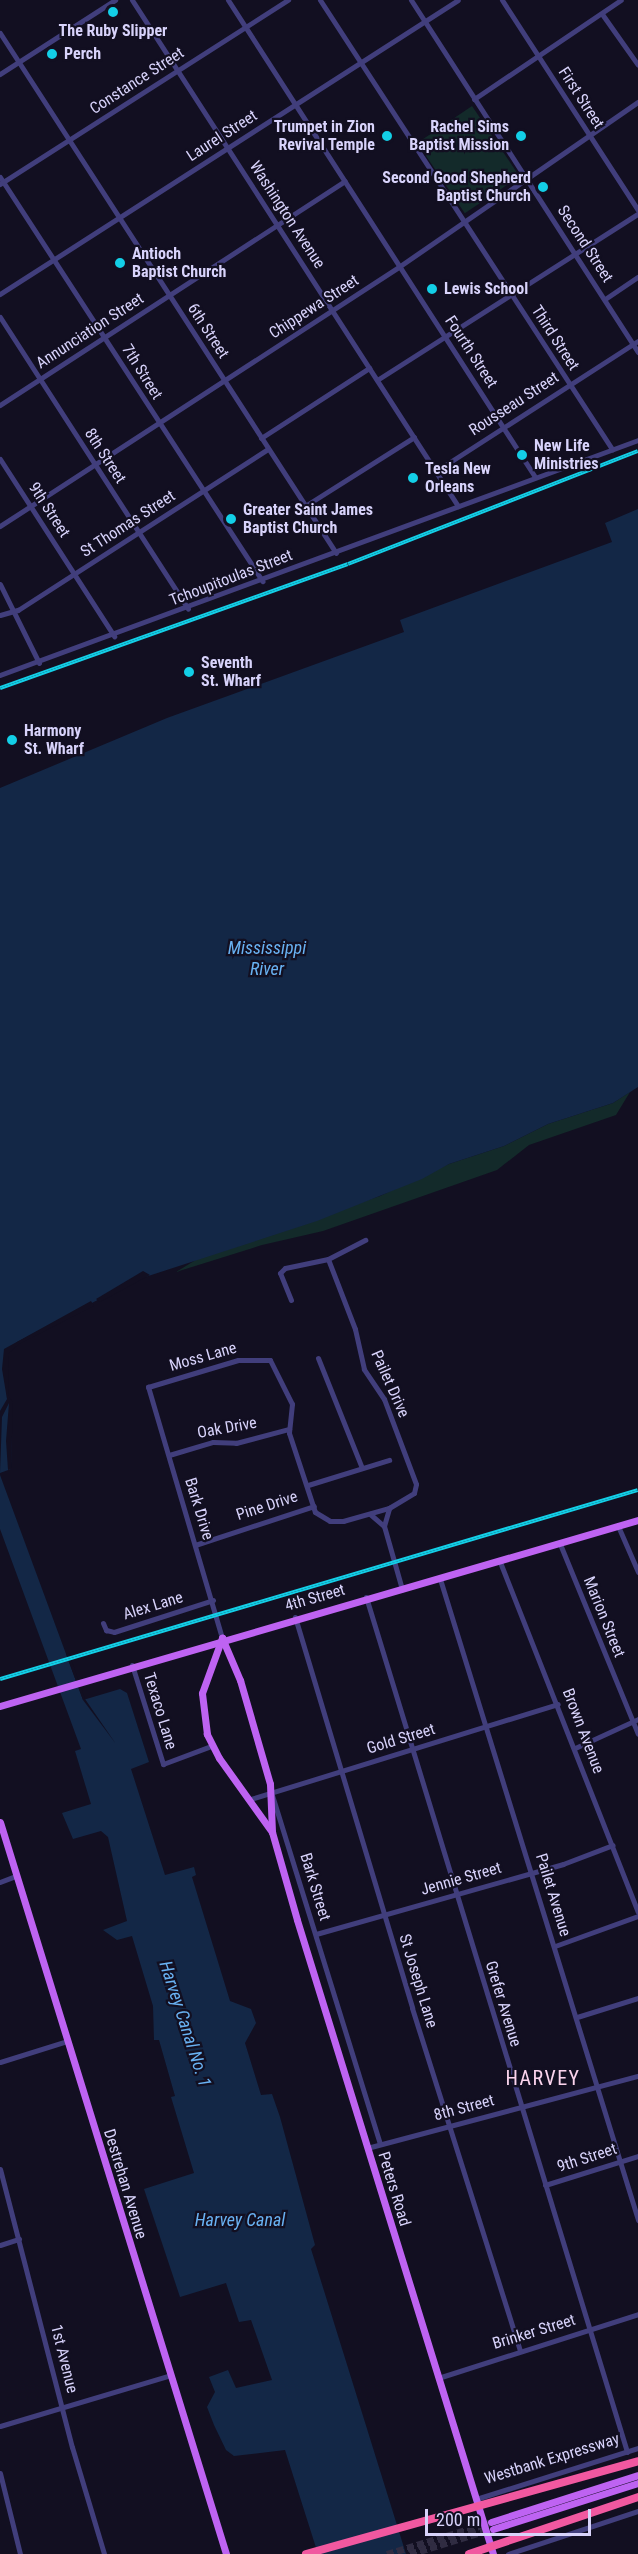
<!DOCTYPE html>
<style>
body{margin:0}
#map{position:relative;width:638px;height:2554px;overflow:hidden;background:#120f21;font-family:"Roboto Condensed",sans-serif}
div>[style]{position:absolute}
.green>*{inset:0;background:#132a2a;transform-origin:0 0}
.water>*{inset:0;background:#132746}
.pier>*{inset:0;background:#120f21}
.major-tunnel>*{height:7px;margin-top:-3.5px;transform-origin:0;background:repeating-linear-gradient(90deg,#302c42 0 7px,transparent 0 10.5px)}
.minor>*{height:5px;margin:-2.5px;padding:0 2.5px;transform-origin:2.5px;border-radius:2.5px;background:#413e7c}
.major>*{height:7px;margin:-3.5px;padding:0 3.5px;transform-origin:3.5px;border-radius:3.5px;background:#be63f2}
.rail>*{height:4px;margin-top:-2px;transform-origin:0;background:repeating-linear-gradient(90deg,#120f21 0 4.5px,#13cfe7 0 9px);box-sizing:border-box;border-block:2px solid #13cfe7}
.highway-bridge>*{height:8px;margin:-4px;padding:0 4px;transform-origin:4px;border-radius:4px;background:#f158a0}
.dots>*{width:16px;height:16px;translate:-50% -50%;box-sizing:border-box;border:3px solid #120f21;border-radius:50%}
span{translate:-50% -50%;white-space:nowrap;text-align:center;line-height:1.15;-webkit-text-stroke:4.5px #120f21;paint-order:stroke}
.poi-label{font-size:16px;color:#d8d3fb;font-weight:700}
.left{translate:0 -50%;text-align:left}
.right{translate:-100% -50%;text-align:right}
.street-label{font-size:16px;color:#d8d3fb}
.water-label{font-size:18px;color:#69b2f3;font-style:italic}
.quarter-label{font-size:20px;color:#fbd4ed;letter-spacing:1.5px}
.scale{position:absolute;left:425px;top:2509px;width:166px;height:27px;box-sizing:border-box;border:3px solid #d8d3fb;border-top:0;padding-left:8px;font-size:18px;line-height:21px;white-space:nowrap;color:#d8d3fb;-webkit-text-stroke:4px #120f21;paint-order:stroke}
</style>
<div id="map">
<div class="green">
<div style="left:472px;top:106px;width:85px;height:66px;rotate:56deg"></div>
<div style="clip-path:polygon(630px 1092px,616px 1115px,529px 1145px,497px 1170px,323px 1231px,262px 1245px,176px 1272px,199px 1258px,380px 1196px,449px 1164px,504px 1146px,548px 1124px,613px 1103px)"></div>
</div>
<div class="water">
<div style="clip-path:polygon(638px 509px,638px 1087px,613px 1103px,548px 1124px,504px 1146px,449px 1164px,422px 1179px,317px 1221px,136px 1280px,17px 1342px,5px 1353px,7px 1399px,12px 1404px,11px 1469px,0 1473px,0 788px,167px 718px,404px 632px,400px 620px,612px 542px,605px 523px)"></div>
<div style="clip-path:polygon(0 1475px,83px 1700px,120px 1689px,127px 1693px,149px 1762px,131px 1769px,165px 1875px,194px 1867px,196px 1875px,192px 1877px,230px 2001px,251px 2009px,256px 2023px,245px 2043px,261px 2095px,272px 2094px,280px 2117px,315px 2245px,311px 2249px,406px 2554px,318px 2554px,285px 2450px,234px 2456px,226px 2450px,214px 2425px,207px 2407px,215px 2392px,209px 2377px,228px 2370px,236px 2388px,272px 2380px,251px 2320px,239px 2322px,226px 2283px,180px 2297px,144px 2189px,194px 2173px,171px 2097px,175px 2096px,159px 2040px,154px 2040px,153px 2006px,132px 1936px,117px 1940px,103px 1930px,127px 1921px,108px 1837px,101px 1831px,73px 1839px,62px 1813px,91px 1804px,75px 1751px,81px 1749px,0 1529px)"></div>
</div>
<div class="pier">
<div style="clip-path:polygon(143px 1271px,150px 1275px,100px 1302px,96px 1299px)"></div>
<div style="clip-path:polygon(91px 1301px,94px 1306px,19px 1344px,8px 1354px,9px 1397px,13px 1402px,11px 1469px,8px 1470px,6px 1441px,9px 1403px,2px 1417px,0 1473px,0 1411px,7px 1399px,2px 1369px,4px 1349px)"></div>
<div style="clip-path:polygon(69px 1653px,85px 1699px,116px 1744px,83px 1700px,66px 1654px)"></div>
</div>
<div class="major-tunnel">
<div style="left:387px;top:2554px;width:107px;rotate:-16.9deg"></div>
<div style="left:410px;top:2554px;width:85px;rotate:-17.2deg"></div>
</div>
<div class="minor">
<div style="left:132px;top:0;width:602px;rotate:57.21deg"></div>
<div style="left:228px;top:0;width:567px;rotate:57.23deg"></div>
<div style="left:320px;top:0;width:536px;rotate:56.96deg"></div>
<div style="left:411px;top:0;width:419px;rotate:57.2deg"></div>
<div style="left:502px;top:0;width:250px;rotate:57.1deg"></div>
<div style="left:602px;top:14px;width:62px;rotate:54.8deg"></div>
<div style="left:0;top:33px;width:619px;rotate:57.13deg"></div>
<div style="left:0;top:74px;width:137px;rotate:-32.8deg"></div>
<div style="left:474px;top:99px;width:177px;rotate:-34deg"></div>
<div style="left:0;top:177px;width:482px;rotate:57deg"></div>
<div style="left:0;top:184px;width:342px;rotate:-32.6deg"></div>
<div style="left:0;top:294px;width:544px;rotate:-32.7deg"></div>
<div style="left:605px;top:299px;width:40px;rotate:-34deg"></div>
<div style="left:0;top:317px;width:347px;rotate:57.2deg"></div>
<div style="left:377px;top:380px;width:309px;rotate:-32.5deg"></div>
<div style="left:0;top:405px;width:411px;rotate:-33deg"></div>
<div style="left:261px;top:438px;width:129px;rotate:-32.9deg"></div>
<div style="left:0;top:459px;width:211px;rotate:57.2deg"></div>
<div style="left:436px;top:471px;width:240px;rotate:-32.8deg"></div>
<div style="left:305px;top:506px;width:129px;rotate:-32.3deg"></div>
<div style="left:0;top:526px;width:477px;rotate:-33deg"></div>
<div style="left:400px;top:266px;width:289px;rotate:-34.6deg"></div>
<div style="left:0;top:584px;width:88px;rotate:63.7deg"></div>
<div style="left:0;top:615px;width:19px;rotate:-16deg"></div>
<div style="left:18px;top:610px;width:297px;rotate:-32.8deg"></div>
<div style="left:0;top:675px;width:680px;rotate:-20.22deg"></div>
<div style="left:291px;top:1300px;width:29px;rotate:-112deg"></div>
<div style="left:280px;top:1273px;width:7px;rotate:-45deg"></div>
<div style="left:285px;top:1268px;width:44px;rotate:-11.8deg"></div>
<div style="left:328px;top:1259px;width:42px;rotate:-27.2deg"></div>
<div style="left:318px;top:1358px;width:118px;rotate:68.2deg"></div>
<div style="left:169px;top:1455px;width:46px;rotate:-16.5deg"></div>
<div style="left:213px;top:1442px;width:23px;rotate:2deg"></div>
<div style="left:236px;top:1443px;width:55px;rotate:-14.8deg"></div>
<div style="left:308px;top:1485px;width:85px;rotate:-17.2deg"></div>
<div style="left:370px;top:1514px;width:18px;rotate:41deg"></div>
<div style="left:384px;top:1526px;width:19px;rotate:-74deg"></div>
<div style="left:384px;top:1526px;width:66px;rotate:74.1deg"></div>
<div style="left:618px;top:1526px;width:50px;rotate:66.5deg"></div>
<div style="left:560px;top:1544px;width:205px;rotate:67.7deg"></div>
<div style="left:195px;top:1545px;width:125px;rotate:-18.1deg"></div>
<div style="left:500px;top:1562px;width:376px;rotate:68.5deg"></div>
<div style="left:440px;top:1579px;width:671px;rotate:72.83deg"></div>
<div style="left:366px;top:1597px;width:894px;rotate:73.02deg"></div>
<div style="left:295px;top:1617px;width:408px;rotate:73.3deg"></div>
<div style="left:412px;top:2008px;width:359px;rotate:72.5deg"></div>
<div style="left:103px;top:1623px;width:8px;rotate:67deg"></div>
<div style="left:106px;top:1630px;width:8px;rotate:14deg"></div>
<div style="left:114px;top:1632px;width:104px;rotate:-17.9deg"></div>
<div style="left:222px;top:1638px;width:262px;rotate:-106.4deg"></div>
<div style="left:148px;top:1387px;width:94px;rotate:-16.7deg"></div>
<div style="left:238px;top:1360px;width:32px"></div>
<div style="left:270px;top:1360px;width:49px;rotate:63.4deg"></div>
<div style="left:292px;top:1404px;width:29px;rotate:96deg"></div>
<div style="left:289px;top:1433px;width:83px;rotate:71.8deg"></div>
<div style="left:315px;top:1512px;width:17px;rotate:31deg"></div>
<div style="left:330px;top:1521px;width:13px"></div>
<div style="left:343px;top:1521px;width:48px;rotate:-15.8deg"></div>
<div style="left:389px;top:1508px;width:29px;rotate:-31deg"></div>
<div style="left:414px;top:1493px;width:9px;rotate:-77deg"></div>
<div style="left:416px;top:1484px;width:91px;rotate:-110.6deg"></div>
<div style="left:384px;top:1399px;width:36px;rotate:-124deg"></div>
<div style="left:364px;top:1369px;width:41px;rotate:-102.7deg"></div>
<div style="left:355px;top:1329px;width:75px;rotate:-111.1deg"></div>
<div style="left:132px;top:1665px;width:104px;rotate:72.6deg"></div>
<div style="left:163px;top:1764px;width:51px;rotate:-20.6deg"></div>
<div style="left:575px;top:1748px;width:69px;rotate:-24.7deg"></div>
<div style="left:272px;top:1795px;width:365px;rotate:72.8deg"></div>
<div style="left:251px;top:1799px;width:321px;rotate:-17.2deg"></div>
<div style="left:0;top:1882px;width:17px;rotate:-21deg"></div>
<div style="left:316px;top:1934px;width:257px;rotate:-15.8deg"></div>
<div style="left:563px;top:1864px;width:53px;rotate:-20.8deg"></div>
<div style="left:555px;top:1946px;width:88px;rotate:-19.9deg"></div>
<div style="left:577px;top:2017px;width:64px;rotate:-17.3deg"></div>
<div style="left:0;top:2062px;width:70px;rotate:-17.4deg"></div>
<div style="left:367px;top:2148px;width:280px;rotate:-14.9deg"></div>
<div style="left:0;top:2169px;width:287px;rotate:75.5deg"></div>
<div style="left:72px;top:2447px;width:112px;rotate:73.3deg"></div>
<div style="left:545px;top:2185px;width:97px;rotate:-17.3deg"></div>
<div style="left:0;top:2245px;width:20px;rotate:-18deg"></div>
<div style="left:438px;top:2378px;width:210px;rotate:-17.7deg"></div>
<div style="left:0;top:2426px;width:178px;rotate:-16.6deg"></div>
<div style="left:0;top:2473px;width:83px;rotate:76.1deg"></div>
<div style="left:476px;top:2499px;width:170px;rotate:-17.5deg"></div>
<div style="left:508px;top:2554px;width:137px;rotate:-18.3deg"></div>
</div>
<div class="major">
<div style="left:0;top:1706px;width:665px;rotate:-16.25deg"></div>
<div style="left:0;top:1822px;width:766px;rotate:72.84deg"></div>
<div style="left:272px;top:1832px;width:91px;rotate:-125.6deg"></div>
<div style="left:219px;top:1758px;width:27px;rotate:-117deg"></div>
<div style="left:207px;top:1734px;width:41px;rotate:-97deg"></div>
<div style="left:202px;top:1693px;width:59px;rotate:-70deg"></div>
<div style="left:222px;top:1638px;width:46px;rotate:66.8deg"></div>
<div style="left:240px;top:1680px;width:108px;rotate:73.9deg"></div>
<div style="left:270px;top:1784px;width:48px;rotate:87.6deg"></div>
<div style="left:272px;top:1832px;width:91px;rotate:74.1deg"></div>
<div style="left:297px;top:1920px;width:664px;rotate:72.82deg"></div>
<div style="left:491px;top:2522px;width:154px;rotate:-17.7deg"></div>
<div style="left:493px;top:2529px;width:152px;rotate:-17.6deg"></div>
</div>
<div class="rail">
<div style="left:0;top:688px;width:369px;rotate:-19.6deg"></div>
<div style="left:348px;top:564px;width:311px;rotate:-21.3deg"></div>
<div style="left:0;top:1679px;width:665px;rotate:-16.5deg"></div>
</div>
<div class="highway-bridge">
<div style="left:306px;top:2554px;width:345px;rotate:-15.6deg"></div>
<div style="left:469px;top:2554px;width:178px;rotate:-18.6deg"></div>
</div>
<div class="dots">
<div style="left:113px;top:12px;background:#13cfe7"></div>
<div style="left:52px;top:54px;background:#13cfe7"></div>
<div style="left:387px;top:136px;background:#13cfe7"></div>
<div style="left:521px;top:136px;background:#13cfe7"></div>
<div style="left:543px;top:187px;background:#13cfe7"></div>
<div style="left:120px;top:263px;background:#13cfe7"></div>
<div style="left:432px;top:289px;background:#13cfe7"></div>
<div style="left:522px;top:455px;background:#13cfe7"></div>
<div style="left:413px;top:478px;background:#13cfe7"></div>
<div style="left:231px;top:519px;background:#13cfe7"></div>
<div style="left:189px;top:672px;background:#13cfe7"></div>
<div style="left:12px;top:740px;background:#13cfe7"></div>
</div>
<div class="poi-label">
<span style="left:113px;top:31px">The Ruby Slipper</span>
<span class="left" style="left:64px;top:54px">Perch</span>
<span class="right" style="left:375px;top:136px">Trumpet in Zion<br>Revival Temple</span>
<span class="right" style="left:509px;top:136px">Rachel Sims<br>Baptist Mission</span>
<span class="right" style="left:531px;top:187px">Second Good Shepherd<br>Baptist Church</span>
<span class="left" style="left:132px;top:263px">Antioch<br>Baptist Church</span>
<span class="left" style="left:444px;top:289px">Lewis School</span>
<span class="left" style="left:534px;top:455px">New Life<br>Ministries</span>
<span class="left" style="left:425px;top:478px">Tesla New<br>Orleans</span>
<span class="left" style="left:243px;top:519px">Greater Saint James<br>Baptist Church</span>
<span class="left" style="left:201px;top:672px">Seventh<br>St. Wharf</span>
<span class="left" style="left:24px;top:740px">Harmony<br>St. Wharf</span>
</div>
<div class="street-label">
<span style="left:137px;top:81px;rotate:-33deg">Constance Street</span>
<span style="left:581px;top:98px;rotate:57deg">First Street</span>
<span style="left:222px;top:136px;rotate:-33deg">Laurel Street</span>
<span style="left:287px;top:215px;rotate:57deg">Washington Avenue</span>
<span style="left:585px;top:244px;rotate:57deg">Second Street</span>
<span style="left:314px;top:307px;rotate:-33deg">Chippewa Street</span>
<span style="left:90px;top:331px;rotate:-33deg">Annunciation Street</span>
<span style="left:208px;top:331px;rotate:57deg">6th Street</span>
<span style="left:555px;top:338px;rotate:57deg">Third Street</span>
<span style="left:471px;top:352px;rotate:57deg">Fourth Street</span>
<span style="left:142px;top:372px;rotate:58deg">7th Street</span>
<span style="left:514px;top:404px;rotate:-33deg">Rousseau Street</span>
<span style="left:105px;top:456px;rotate:57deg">8th Street</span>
<span style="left:49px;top:510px;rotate:57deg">9th Street</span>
<span style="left:128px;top:524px;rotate:-33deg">St Thomas Street</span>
<span style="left:231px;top:578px;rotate:-21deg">Tchoupitoulas Street</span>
<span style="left:203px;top:1357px;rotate:-16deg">Moss Lane</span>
<span style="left:390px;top:1384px;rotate:66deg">Pailet Drive</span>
<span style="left:227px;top:1428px;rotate:-10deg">Oak Drive</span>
<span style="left:267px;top:1506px;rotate:-18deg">Pine Drive</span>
<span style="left:199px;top:1509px;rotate:73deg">Bark Drive</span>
<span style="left:315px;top:1598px;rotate:-16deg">4th Street</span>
<span style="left:153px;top:1606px;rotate:-17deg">Alex Lane</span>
<span style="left:604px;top:1617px;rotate:68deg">Marion Street</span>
<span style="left:160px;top:1711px;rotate:73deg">Texaco Lane</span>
<span style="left:583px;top:1731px;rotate:69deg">Brown Avenue</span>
<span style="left:401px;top:1739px;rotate:-17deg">Gold Street</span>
<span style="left:461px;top:1879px;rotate:-16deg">Jennie Street</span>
<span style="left:315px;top:1887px;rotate:73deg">Bark Street</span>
<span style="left:553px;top:1895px;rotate:73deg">Pailet Avenue</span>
<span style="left:418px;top:1981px;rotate:73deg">St Joseph Lane</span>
<span style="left:503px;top:2004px;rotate:73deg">Grefer Avenue</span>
<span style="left:464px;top:2108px;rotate:-15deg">8th Street</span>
<span style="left:587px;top:2158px;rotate:-18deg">9th Street</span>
<span style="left:125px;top:2184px;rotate:73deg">Destrehan Avenue</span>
<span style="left:394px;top:2189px;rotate:73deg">Peters Road</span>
<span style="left:534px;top:2332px;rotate:-17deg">Brinker Street</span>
<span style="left:64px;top:2359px;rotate:76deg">1st Avenue</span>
<span style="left:552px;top:2459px;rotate:-17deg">Westbank Expressway</span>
</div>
<div class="water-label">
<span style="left:267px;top:959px">Mississippi<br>River</span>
<span style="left:185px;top:2024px;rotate:72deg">Harvey Canal No. 1</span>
<span style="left:240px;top:2220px">Harvey Canal</span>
</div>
<div class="quarter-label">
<span style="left:543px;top:2078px">HARVEY</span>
</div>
<div class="scale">200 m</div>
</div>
